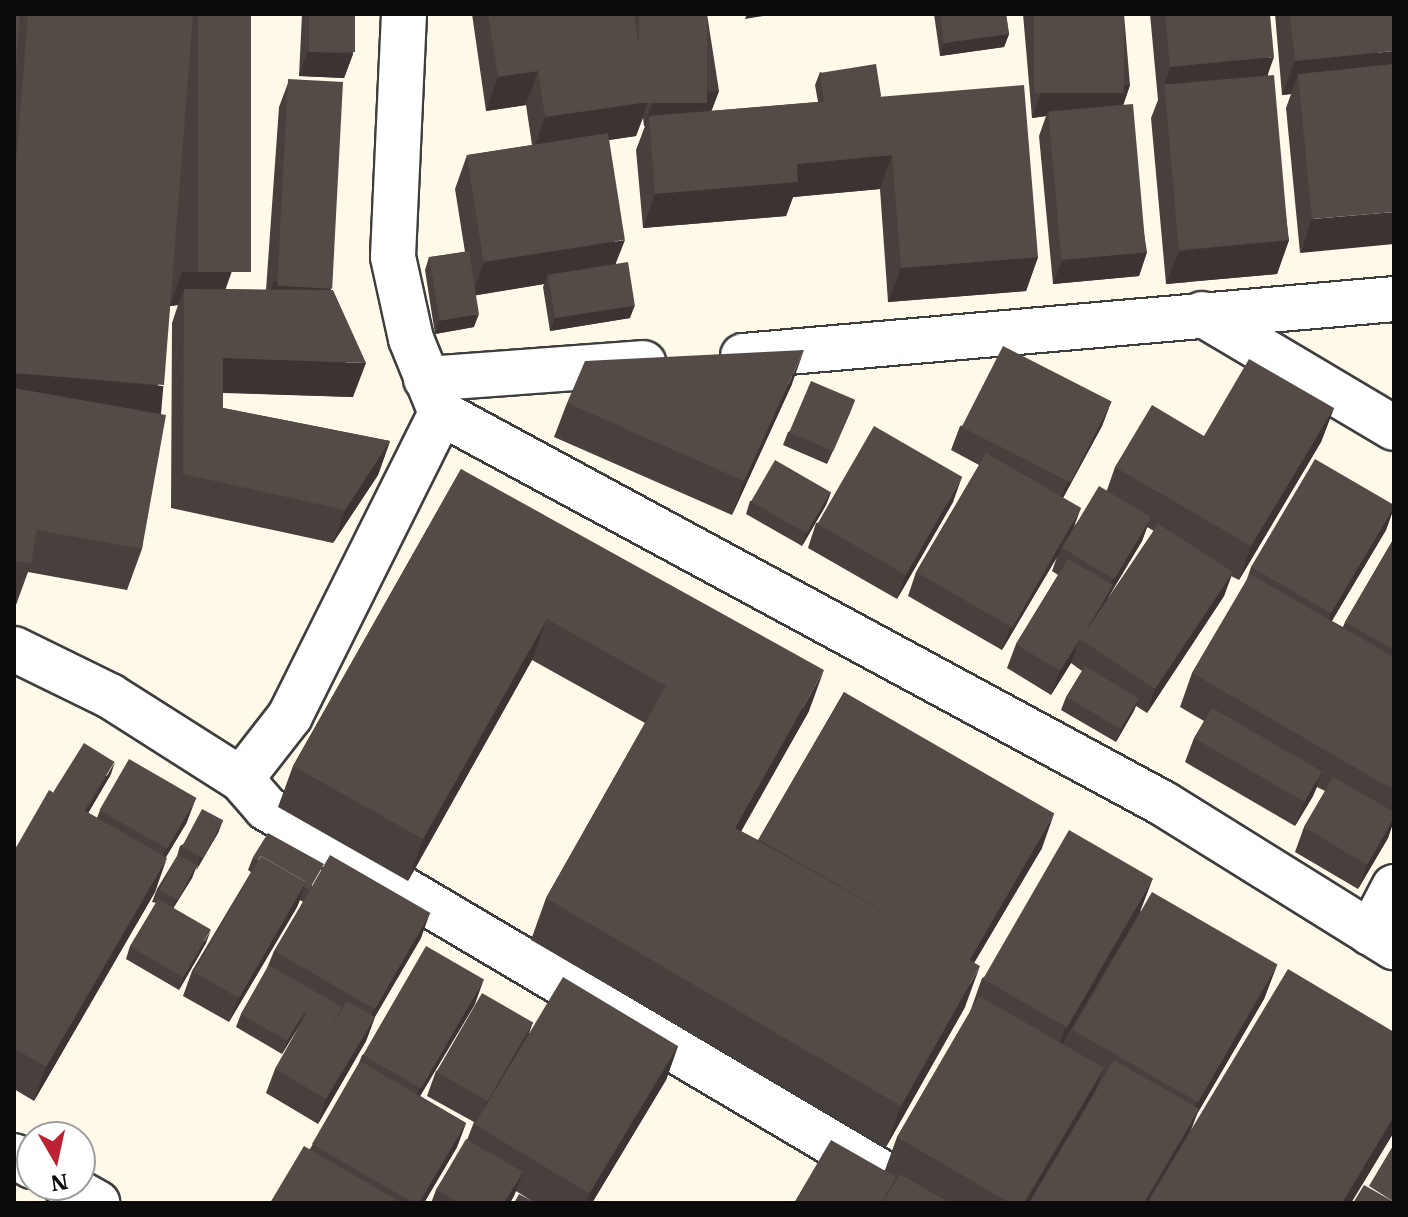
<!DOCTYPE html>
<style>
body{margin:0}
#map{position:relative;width:1408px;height:1217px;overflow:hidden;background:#fff9e9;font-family:"IBM Plex Serif",serif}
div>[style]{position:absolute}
.roads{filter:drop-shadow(2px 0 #3e3e3e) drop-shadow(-2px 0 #3e3e3e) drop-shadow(0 2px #3e3e3e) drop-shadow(0 -2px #3e3e3e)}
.minor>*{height:44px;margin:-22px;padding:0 22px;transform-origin:22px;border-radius:22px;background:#fff}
.wall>*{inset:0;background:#48403d}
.shaded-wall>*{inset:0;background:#3b3432;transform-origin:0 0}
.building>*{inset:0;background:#544b47;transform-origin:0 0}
span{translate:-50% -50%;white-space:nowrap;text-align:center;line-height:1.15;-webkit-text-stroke:8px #fff;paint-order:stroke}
.frame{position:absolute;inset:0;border:16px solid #0b0b0b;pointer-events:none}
.north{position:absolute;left:16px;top:1121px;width:80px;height:80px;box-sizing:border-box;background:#fff;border:2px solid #9d9d9d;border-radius:50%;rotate:171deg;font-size:22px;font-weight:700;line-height:32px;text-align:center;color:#0b0b0b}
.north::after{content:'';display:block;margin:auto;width:28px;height:36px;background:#bc2134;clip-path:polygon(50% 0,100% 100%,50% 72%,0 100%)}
</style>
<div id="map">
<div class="roads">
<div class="minor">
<div style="left:404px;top:14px;width:243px;rotate:92.6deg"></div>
<div style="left:393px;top:257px;width:84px;rotate:77.6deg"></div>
<div style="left:411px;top:339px;width:80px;rotate:67.9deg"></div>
<div style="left:441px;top:413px;width:822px;rotate:28.4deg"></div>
<div style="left:1164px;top:804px;width:271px;rotate:31.9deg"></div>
<div style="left:1202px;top:314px;width:223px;rotate:30.7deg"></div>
<div style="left:743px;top:356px;width:653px;rotate:-5deg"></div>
<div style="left:426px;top:379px;width:218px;rotate:-4.2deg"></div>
<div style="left:14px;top:649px;width:107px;rotate:26.1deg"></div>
<div style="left:110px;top:696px;width:155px;rotate:32.4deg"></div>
<div style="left:241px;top:779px;width:38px;rotate:49deg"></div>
<div style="left:266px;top:808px;width:775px;rotate:30.63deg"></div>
<div style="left:241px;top:779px;width:80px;rotate:-52.1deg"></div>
<div style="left:290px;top:716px;width:339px;rotate:-63.5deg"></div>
<div style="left:1370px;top:933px;width:52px;rotate:-62.4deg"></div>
<div style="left:14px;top:1156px;width:21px;rotate:29deg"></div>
<div style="left:65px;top:1185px;width:37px;rotate:29deg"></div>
</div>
</div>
<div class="wall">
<div style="clip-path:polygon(14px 14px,251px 14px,225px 289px,266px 290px,279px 107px,288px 83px,353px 397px,223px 393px,223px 408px,390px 441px,378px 475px,333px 543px,171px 508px,172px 323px,178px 305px,170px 306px,154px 413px,142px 549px,127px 590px,28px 572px,16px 605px,14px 605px)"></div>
<div style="clip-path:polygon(302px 14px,355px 14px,353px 54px,344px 78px,299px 76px)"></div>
<div style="clip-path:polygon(472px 14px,707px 14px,719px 91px,711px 111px,818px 102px,815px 85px,820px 72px,881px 97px,1038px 257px,1026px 291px,888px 302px,880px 189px,793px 197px,786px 216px,643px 228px,636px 150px,645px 126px,644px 126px,643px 118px,636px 136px,609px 140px,616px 264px,630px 318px,550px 331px,543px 287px,544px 284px,476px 295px,474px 327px,435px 334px,425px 270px,429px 257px,465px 252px,455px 189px,467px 155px,532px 145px,526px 105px,486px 111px)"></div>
<div style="clip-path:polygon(934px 14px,1006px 14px,1009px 34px,1004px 47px,940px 56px)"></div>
<div style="clip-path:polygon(1023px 14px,1124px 14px,1130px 85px,1123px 105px,1147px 252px,1139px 276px,1053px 284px,1039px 136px,1046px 116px,1032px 118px)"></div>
<div style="clip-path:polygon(1150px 14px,1270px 14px,1268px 75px,1289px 240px,1277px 274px,1166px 284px,1151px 118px,1158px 100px)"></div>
<div style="clip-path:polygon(1275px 14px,1394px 14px,1300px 253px,1286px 108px,1291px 94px,1282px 95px)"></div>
<div style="clip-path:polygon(792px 384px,732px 515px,554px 437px,567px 403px)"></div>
<div style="clip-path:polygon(855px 400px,827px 464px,783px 445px,788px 432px)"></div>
<div style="clip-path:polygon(evenodd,1111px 402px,1102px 426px,1063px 498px,1074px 526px,1107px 490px,1115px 467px,1204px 436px,1334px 408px,1321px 442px,1239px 580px,1231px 576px,1224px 596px,1147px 713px,1136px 706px,1116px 742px,1061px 710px,1066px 697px,1082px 671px,1071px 663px,1051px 695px,1007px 668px,1016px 644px,1058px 575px,1052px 571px,1058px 554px,1002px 650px,908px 596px,916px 572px,979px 465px,951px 450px,960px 426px,1111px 402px,1147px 527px,1154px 531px,1107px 600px,1142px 541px,1147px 527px)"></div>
<div style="clip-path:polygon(461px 469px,809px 711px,741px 831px,758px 840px,844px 692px,1042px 848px,974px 963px,965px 1007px,886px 1147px,531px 940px,546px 898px,645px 723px,532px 660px,408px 881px,278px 807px,293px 766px)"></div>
<div style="clip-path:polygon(831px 492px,826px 505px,802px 546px,746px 514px,750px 501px)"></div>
<div style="clip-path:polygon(953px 502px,897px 599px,808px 548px,816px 523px)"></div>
<div style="clip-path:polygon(1394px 508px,1386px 530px,1332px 621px,1343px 627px,1345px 622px,1394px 538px,1394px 820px,1388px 838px,1358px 889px,1295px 852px,1304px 827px,1325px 791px,1317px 787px,1313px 796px,1295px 826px,1185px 762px,1194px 738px,1204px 721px,1180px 707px,1192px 673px,1246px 582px,1251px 567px)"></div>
<div style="clip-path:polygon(111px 774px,88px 813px,97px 818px,100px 810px,187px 822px,166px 857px,155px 892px,34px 1101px,14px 1089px,14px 851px,55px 793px)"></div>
<div style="clip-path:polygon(223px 820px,218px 833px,195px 870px,192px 878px,173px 908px,206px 943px,179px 990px,126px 959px,130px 946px,156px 903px,152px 902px,157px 889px,177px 856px,180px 846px)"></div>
<div style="clip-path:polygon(253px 857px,421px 938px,375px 1017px,366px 1041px,318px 1124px,266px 1093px,275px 1069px,300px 1025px,282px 1054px,236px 1027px,241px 1014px,267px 968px,274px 951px,303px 902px,300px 900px,297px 907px,229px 1022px,183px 996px,192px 971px,251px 872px,248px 870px)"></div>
<div style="clip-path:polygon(1141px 911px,1277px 965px,1264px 999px,1197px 1114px,1191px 1130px,1394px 1032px,1394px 1132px,1351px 1203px,794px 1203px,885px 1170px,897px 1137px,970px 1012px,982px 978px)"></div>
<div style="clip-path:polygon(475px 1004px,420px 1096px,466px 1123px,457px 1147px,424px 1203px,270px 1203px,310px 1149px,359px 1063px,362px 1055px)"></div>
<div style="clip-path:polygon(533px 1022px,529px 1033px,678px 1046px,666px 1080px,592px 1203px,514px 1203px,535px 1203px,516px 1191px,510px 1203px,431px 1203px,436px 1190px,467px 1140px,474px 1122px,427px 1096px,436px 1071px)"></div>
</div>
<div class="shaded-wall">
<div style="clip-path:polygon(747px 14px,775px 14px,745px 19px)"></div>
<div style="clip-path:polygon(1009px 34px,1004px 47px,940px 56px,944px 43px)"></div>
<div style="clip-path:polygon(1394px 51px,1394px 84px,1298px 74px,1291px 94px,1282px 95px,1295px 61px)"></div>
<div style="clip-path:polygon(307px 52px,353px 54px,344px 78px,299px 76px)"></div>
<div style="clip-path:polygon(1274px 57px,1262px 91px,1164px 85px,1170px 67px)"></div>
<div style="clip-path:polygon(538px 71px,526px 105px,486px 111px,498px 77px)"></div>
<div style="clip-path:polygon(1130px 85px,1122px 109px,1048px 112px,1046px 116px,1032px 118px,1041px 93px)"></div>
<div style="clip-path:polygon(719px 91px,710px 115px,649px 116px,645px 126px,644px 126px,653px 102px)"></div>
<div style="clip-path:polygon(648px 102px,636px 136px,533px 151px,545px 117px)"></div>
<div style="clip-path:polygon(892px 155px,880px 189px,793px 197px,786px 216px,643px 228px,655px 194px,797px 164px)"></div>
<div style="clip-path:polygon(1394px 212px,1394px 244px,1300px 253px,1312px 219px)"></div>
<div style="clip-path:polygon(625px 240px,612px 273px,548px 274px,544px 284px,472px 296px,484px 262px)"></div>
<div style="clip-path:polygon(1289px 240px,1277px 274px,1166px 284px,1179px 251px)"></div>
<div style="clip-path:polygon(1147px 252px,1139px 276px,1053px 284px,1062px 260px)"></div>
<div style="clip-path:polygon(1038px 257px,1026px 291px,888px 302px,901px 268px)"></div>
<div style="clip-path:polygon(232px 271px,220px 305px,184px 289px,178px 305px,170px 306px,182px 272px)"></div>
<div style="clip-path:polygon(274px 281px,331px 289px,322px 314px,265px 305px)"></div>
<div style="clip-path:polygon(635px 305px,630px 318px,550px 331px,555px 318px)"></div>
<div style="clip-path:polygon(479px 314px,474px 327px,435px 334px,439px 321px)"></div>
<div style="clip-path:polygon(804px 350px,792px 384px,732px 515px,744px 481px)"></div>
<div style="clip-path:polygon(223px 358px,366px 363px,353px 397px,210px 392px)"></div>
<div style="left:14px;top:373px;width:150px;height:43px;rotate:5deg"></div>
<div style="clip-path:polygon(855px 400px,850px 413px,827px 464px,832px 451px)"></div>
<div style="clip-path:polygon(1111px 402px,1102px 426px,1058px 507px,1067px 483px)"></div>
<div style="clip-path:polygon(1334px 408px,1321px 442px,1239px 580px,1251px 546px)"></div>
<div style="clip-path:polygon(390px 441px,378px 475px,333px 543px,345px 510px)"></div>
<div style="clip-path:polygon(962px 477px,953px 502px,897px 599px,906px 574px)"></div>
<div style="clip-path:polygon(831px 492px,826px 505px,802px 546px,806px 533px)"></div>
<div style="clip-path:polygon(1394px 507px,1386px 530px,1322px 637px,1331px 613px)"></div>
<div style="clip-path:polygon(1081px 508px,1072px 532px,1061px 547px,1059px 554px,1002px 650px,1011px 626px)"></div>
<div style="clip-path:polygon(1151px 517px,1142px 541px,1109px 595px,1104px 609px,1084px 634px,1108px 593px,1113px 578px)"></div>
<div style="clip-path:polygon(1233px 572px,1224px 596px,1147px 713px,1155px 689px)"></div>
<div style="clip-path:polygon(547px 619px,532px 660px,408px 881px,423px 839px)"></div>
<div style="clip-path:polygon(1080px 639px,1071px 663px,1051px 695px,1060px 671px)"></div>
<div style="clip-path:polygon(824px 670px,809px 711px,720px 869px,735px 828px)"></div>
<div style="clip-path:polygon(1139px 698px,1134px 711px,1116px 742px,1121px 729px)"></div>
<div style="clip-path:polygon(115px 762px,111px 774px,73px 839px,77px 826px)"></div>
<div style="clip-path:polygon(1322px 772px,1313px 796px,1295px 826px,1304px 802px)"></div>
<div style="clip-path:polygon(196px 798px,187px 822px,157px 872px,166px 848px)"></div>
<div style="clip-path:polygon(1394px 812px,1394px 820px,1388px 838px,1358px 889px,1367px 865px)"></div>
<div style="clip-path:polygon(1054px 814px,1042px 848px,955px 995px,967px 961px)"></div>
<div style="clip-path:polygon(223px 820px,218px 833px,196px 871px,200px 858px)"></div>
<div style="clip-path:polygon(167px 858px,155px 892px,34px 1101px,46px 1067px)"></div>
<div style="clip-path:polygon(197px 865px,192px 878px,171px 912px,176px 900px)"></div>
<div style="clip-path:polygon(1153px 878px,1140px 912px,1071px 1029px,1054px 1060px,1066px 1026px)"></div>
<div style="clip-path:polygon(306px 882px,297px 907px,229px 1022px,238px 998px)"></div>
<div style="clip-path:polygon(430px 913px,421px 938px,365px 1033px,374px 1008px)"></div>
<div style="clip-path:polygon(211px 930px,206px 943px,179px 990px,183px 977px)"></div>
<div style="clip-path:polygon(1277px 965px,1264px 999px,1197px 1114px,1186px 1143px,1151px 1203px,1144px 1203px,1186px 1131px,1197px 1102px)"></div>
<div style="clip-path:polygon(980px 966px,965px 1007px,886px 1147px,901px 1106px)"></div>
<div style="clip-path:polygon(484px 979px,475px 1004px,410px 1113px,419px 1089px)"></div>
<div style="clip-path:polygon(304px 1012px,299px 1025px,282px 1054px,287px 1041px)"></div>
<div style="clip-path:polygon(375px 1017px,366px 1041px,318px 1124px,326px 1099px)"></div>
<div style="clip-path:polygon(533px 1022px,524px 1046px,478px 1124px,487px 1100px)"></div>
<div style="clip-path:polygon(678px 1046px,666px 1080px,592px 1203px,586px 1203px,589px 1194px)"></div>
<div style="clip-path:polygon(1104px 1068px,1091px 1102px,1032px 1203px,1024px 1203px)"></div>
<div style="clip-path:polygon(1394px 1116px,1394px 1132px,1351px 1203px,1342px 1203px)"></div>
<div style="clip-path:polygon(466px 1123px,457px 1147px,424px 1203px,419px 1203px)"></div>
<div style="clip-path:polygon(523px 1172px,514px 1196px,510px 1203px,504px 1203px)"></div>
</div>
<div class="building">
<div style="clip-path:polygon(14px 14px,20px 14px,14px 90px)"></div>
<div style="clip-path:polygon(28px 14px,193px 14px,164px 385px,14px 373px,14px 189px)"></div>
<div style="left:198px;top:14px;width:53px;height:258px"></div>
<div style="left:309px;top:14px;width:46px;height:38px"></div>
<div style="clip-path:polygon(488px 14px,634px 14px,648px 102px,545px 117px,538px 71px,498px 77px)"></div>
<div style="left:639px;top:14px;width:68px;height:89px"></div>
<div style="clip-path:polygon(940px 14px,1006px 14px,1009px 34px,944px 43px)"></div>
<div style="left:1034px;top:14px;width:90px;height:79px"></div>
<div style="clip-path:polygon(1165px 14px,1270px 14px,1274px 57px,1170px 67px)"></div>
<div style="clip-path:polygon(1290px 14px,1394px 14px,1394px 51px,1295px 61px)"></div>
<div style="left:876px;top:64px;width:33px;height:57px;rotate:81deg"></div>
<div style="clip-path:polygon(1394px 64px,1394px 212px,1312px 219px,1298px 74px)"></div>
<div style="left:1274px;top:75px;width:166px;height:110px;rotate:85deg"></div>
<div style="left:343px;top:82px;width:207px;height:55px;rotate:93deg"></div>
<div style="clip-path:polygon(1024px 85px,1038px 257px,901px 268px,892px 155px,797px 164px,798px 182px,655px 194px,649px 116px)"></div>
<div style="left:1133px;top:104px;width:149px;height:85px;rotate:85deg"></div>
<div style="left:608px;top:133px;width:108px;height:143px;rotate:81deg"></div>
<div style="left:469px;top:251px;width:64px;height:40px;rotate:81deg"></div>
<div style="left:628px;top:262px;width:44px;height:81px;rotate:81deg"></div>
<div style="clip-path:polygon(184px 289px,333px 290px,366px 363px,223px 358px,223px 408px,390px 441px,345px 510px,183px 474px)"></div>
<div style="left:1003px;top:346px;width:122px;height:91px;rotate:27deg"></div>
<div style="clip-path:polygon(804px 350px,744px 481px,567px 403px,585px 361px)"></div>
<div style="clip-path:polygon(1249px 359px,1334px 408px,1251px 546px,1115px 467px,1152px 405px,1204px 436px)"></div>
<div style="left:811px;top:381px;width:48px;height:56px;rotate:23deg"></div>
<div style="clip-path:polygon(14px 388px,166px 415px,142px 549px,37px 530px,31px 564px,14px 561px)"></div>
<div style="left:874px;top:426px;width:102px;height:113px;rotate:30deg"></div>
<div style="left:986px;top:453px;width:110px;height:138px;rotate:30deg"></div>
<div style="clip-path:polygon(1315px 459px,1394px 505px,1394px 507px,1331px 613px,1251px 567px)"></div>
<div style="left:775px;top:460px;width:64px;height:48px;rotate:30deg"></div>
<div style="clip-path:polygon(461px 469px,824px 670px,735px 828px,980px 966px,901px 1106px,546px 898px,666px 686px,547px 619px,423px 839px,293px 766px)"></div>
<div style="left:1099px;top:486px;width:61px;height:72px;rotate:31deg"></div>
<div style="clip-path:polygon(1158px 524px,1233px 572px,1155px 689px,1080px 639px,1060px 671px,1016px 644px,1068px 559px,1113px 585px,1084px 634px)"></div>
<div style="clip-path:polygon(1394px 538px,1394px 650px,1345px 622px)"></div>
<div style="clip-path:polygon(1250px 574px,1394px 657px,1394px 790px,1192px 673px)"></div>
<div style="left:1085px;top:666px;width:63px;height:36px;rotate:31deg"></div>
<div style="left:844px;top:692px;width:243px;height:170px;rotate:30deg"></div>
<div style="left:1212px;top:708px;width:127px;height:35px;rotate:30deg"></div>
<div style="left:84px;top:743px;width:36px;height:58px;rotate:32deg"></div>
<div style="left:129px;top:759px;width:78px;height:59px;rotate:30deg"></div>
<div style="clip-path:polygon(1333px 777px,1394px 812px,1394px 818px,1367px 865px,1304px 827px)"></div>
<div style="clip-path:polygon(49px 790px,167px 858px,46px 1067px,14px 1048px,14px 851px)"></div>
<div style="left:202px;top:809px;width:24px;height:43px;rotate:28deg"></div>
<div style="left:1069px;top:830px;width:97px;height:172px;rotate:30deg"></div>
<div style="clip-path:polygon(268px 833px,324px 864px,309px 890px,304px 887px,306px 882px,261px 856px,258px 860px,253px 857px)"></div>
<div style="left:178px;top:855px;width:21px;height:40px;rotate:28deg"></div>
<div style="left:330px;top:855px;width:116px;height:111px;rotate:30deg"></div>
<div style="left:261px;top:856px;width:52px;height:134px;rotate:30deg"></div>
<div style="left:1152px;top:892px;width:145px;height:159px;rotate:30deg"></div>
<div style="left:158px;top:899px;width:61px;height:55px;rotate:30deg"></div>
<div style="left:426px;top:946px;width:67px;height:126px;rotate:30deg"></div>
<div style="clip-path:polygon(269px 965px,342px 1007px,333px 1022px,310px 1008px,307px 1014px,304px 1012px,287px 1041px,241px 1014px)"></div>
<div style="clip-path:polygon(1288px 969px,1394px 1032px,1394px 1116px,1342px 1203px,1147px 1203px)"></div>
<div style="left:563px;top:977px;width:134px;height:172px;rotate:31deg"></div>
<div style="left:482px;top:993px;width:59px;height:91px;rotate:30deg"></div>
<div style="clip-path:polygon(979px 996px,1104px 1068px,1024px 1203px,1010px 1203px,897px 1137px)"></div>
<div style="clip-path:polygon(347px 1001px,375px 1017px,326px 1099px,275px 1069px,310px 1008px,334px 1022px)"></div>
<div style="clip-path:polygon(1114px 1060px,1199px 1109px,1144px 1203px,1029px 1203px)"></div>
<div style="clip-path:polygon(360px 1061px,466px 1123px,419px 1203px,414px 1203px,312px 1144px)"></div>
<div style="clip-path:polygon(466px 1139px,523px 1172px,504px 1203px,459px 1203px,436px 1190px)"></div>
<div style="clip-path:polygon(831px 1140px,896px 1177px,881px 1203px,794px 1203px)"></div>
<div style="clip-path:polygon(1394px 1144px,1394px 1202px,1369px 1186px)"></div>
<div style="clip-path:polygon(304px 1146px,402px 1203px,270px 1203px)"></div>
<div style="clip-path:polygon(900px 1174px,950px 1203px,883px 1203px)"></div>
<div style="clip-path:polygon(1364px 1185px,1394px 1202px,1394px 1203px,1353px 1203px)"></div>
<div style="clip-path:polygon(519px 1194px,536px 1203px,514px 1203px)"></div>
<div style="clip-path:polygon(434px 1199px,442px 1203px,432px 1203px)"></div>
</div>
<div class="frame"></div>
<div class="north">N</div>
</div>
